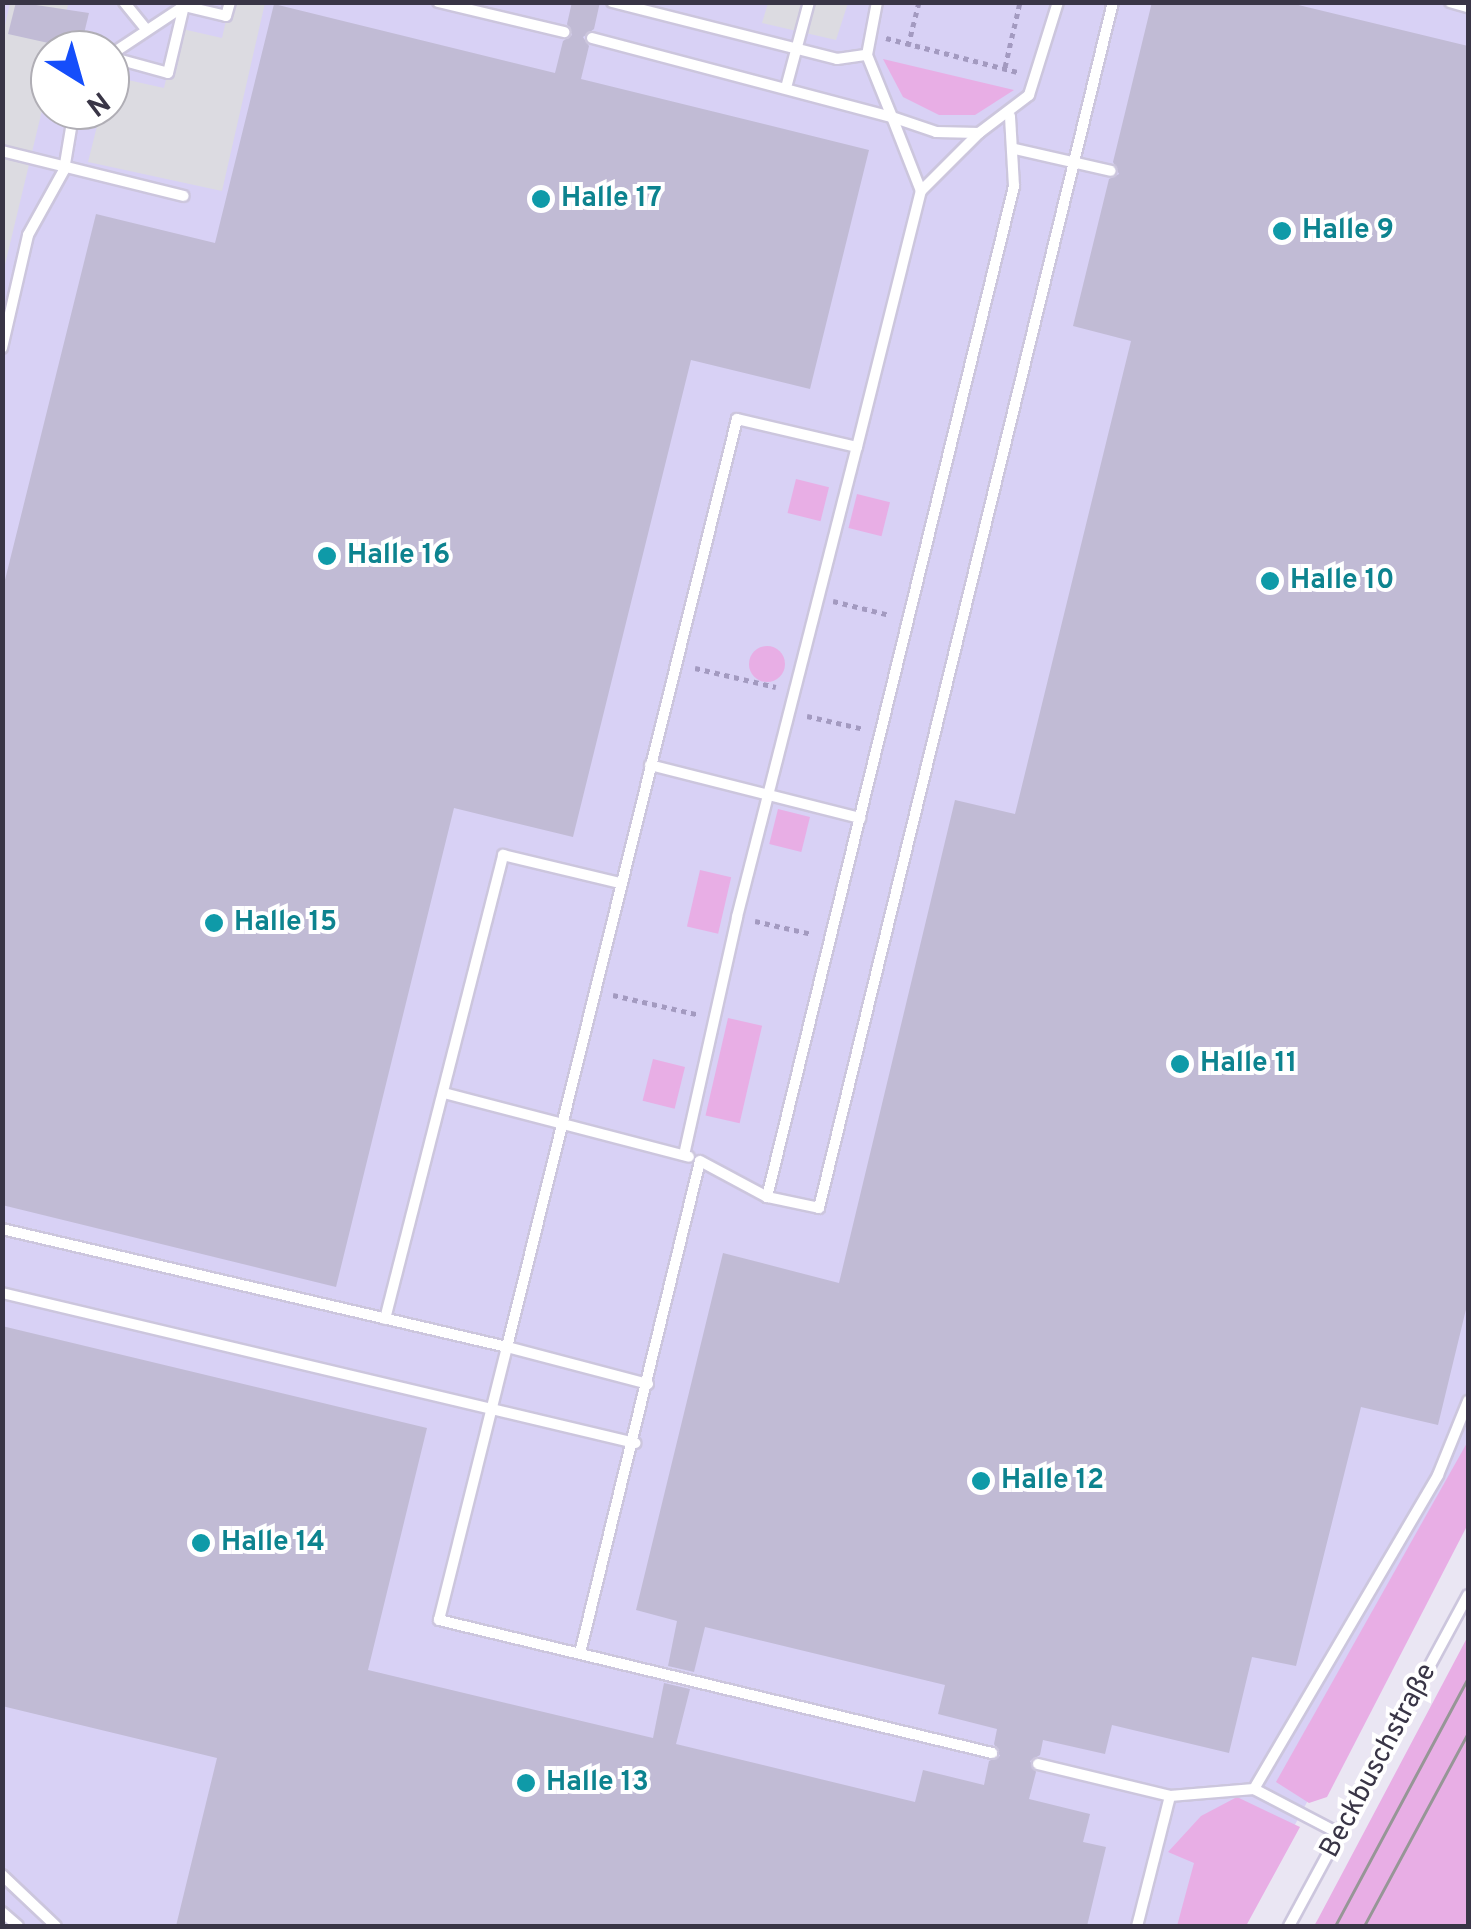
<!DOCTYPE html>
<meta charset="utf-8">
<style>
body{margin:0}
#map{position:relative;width:1471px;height:1929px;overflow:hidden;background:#eae6f3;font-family:Overpass,sans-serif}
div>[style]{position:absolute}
.commercial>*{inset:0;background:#d8d1f5}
.green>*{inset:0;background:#e8aee5;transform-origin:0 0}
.round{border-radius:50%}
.parking>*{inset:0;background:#dcdbe1}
.building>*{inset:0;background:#c1bbd5}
.path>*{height:5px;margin-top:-2.5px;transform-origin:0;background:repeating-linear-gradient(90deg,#a39ac0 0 5px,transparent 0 10px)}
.roads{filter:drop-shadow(2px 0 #ccc6dd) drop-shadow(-2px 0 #ccc6dd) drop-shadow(0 2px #ccc6dd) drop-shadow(0 -2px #ccc6dd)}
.lane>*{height:10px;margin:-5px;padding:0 5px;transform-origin:5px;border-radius:5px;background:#fff}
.tram>*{height:2.5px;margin:-1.25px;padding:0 1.25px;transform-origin:1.25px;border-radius:1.25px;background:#969696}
.dots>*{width:28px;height:28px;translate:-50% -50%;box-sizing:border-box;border:5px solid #fff;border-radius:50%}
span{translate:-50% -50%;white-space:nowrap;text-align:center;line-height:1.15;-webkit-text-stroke:8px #fff;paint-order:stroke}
.culture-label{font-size:28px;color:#0d838f;font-weight:700}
.left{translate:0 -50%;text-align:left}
.street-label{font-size:28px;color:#393546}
.frame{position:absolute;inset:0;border:5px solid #393546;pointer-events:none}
.north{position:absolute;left:30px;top:30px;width:100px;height:100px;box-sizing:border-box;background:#fff;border:2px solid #b0aeb5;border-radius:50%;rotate:143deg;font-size:28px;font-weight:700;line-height:40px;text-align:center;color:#393546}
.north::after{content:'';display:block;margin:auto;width:35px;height:45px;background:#154efb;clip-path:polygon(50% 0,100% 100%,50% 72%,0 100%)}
</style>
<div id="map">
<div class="commercial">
<div style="clip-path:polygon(evenodd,3px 3px,1468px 3px,1468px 1500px,1241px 1926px,3px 1926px,3px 3px,50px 50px,110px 50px,110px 110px,50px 110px,50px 50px)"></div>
</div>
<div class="green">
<div style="clip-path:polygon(883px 59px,1014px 90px,975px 115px,939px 115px,903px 97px)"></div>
<div style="left:796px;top:479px;width:34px;height:35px;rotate:14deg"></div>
<div style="left:857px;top:494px;width:34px;height:35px;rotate:14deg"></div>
<div class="round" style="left:749px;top:646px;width:36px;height:36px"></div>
<div style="left:778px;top:809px;width:33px;height:36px;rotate:14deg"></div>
<div style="left:700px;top:870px;width:32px;height:58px;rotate:13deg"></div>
<div style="left:728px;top:1018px;width:35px;height:100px;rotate:13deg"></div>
<div style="left:653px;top:1059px;width:33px;height:43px;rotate:14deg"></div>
<div style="clip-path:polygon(1468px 1441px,1468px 1524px,1327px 1797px,1309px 1803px,1276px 1782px)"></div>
<div style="clip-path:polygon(1468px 1636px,1468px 1926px,1314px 1926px,1318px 1919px)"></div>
<div style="clip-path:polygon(1237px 1797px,1300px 1827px,1246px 1926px,1177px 1926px,1194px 1863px,1168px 1852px,1201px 1816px)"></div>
</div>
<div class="parking">
<div style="clip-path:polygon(10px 3px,68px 5px,57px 50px,50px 50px,50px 77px,3px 273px,3px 34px)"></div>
<div style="clip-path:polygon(230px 3px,265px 3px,222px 191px,88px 162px,101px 110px,110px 110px,110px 76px,164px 88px,178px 28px,222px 38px)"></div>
<div style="clip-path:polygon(768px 3px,848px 3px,836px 40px,762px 23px)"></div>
</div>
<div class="building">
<div style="clip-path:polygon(16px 2px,89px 13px,80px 50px,8px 34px)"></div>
<div style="clip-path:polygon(572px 2px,600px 2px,594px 29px,583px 37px,589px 46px,581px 79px,869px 150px,810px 389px,691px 360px,573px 837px,454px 808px,336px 1287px,2px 1205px,2px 592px,96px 214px,215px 243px,274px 4px,555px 73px,563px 41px,572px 35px,567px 24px)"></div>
<div style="clip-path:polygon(1152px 2px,1286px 2px,1468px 46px,1468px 1301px,1438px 1425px,1361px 1407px,1296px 1666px,1252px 1657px,1229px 1753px,1112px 1725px,1105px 1754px,1043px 1740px,1040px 1755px,1030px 1761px,1036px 1772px,1029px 1799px,1090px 1814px,1083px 1842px,1106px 1847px,1087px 1926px,176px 1926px,217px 1758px,2px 1706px,2px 1326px,427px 1428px,368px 1670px,653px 1738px,664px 1683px,690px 1689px,676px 1744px,915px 1802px,923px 1770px,984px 1785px,989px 1761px,1000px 1756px,994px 1744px,997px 1729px,938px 1714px,945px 1685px,705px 1627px,694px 1672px,668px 1666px,677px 1621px,636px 1610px,723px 1253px,839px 1283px,955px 800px,1015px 814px,1131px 341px,1073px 326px,1109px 179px,1119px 174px,1113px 162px)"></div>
</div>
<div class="path">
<div style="left:886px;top:38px;width:139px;rotate:14.5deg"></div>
<div style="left:908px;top:46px;width:45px;rotate:-76deg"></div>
<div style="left:1005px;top:67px;width:67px;rotate:-77deg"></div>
<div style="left:833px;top:601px;width:59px;rotate:13.8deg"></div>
<div style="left:695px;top:668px;width:83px;rotate:13.2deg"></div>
<div style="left:807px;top:716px;width:58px;rotate:12.8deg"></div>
<div style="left:755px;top:921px;width:58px;rotate:12.8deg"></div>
<div style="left:613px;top:995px;width:89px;rotate:12.9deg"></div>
</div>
<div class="roads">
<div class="lane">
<div style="left:124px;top:2px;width:33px;rotate:51deg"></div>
<div style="left:438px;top:2px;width:130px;rotate:13.4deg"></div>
<div style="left:612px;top:2px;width:232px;rotate:14.2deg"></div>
<div style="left:837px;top:59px;width:30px;rotate:-8deg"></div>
<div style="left:877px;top:2px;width:54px;rotate:100.7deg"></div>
<div style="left:867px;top:55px;width:67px;rotate:68deg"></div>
<div style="left:892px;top:117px;width:46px;rotate:18.8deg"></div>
<div style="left:936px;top:132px;width:43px;rotate:1.3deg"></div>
<div style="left:979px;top:133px;width:63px;rotate:-37.2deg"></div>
<div style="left:1029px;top:95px;width:97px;rotate:-72.7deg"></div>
<div style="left:1450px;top:2px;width:19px;rotate:16deg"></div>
<div style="left:592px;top:38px;width:310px;rotate:14.8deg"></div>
<div style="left:892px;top:117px;width:79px;rotate:68.6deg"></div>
<div style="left:110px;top:55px;width:89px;rotate:-33.5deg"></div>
<div style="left:110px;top:57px;width:60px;rotate:15.4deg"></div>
<div style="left:168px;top:73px;width:69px;rotate:-76.6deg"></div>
<div style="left:184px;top:6px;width:43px;rotate:13.4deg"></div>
<div style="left:226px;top:16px;width:15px;rotate:-74deg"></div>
<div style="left:787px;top:84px;width:85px;rotate:-75deg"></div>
<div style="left:1015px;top:149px;width:98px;rotate:12.9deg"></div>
<div style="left:2px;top:151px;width:187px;rotate:13.9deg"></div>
<div style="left:2px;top:348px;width:116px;rotate:-77deg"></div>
<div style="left:28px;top:235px;width:74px;rotate:-61deg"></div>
<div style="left:64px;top:170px;width:61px;rotate:-80.5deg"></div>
<div style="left:650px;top:765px;width:217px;rotate:14.2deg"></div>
<div style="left:444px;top:1093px;width:253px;rotate:14.6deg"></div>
<div style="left:684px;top:1155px;width:244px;rotate:-77.4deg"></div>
<div style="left:737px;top:917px;width:485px;rotate:-75.7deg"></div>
<div style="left:767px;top:1197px;width:53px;rotate:11.9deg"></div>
<div style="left:819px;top:1208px;width:1241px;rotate:-76.3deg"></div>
<div style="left:2px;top:1229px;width:519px;rotate:13.15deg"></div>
<div style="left:507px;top:1347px;width:956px;rotate:-76.08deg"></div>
<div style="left:737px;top:419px;width:123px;rotate:13.1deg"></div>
<div style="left:857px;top:447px;width:264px;rotate:-76deg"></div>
<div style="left:921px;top:191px;width:82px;rotate:-45deg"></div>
<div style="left:2px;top:1293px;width:651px;rotate:13.33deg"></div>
<div style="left:385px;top:1319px;width:479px;rotate:-75.7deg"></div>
<div style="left:503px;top:855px;width:120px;rotate:13.5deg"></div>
<div style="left:648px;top:1384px;width:146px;rotate:-165.3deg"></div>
<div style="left:507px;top:1347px;width:281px;rotate:104deg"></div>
<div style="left:439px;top:1620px;width:569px;rotate:13.52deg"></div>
<div style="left:580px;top:1653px;width:506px;rotate:-76.29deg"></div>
<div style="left:700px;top:1161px;width:76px;rotate:28.2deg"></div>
<div style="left:767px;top:1197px;width:1041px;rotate:-76.27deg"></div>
<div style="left:1014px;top:186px;width:70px;rotate:-93.3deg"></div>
<div style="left:1038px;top:1764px;width:136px;rotate:13.6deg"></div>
<div style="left:1170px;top:1796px;width:134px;rotate:104.2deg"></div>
<div style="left:1254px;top:1789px;width:364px;rotate:-59.6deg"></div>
<div style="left:1438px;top:1475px;width:80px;rotate:-67.9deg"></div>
<div style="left:1170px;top:1796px;width:84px;rotate:-4.8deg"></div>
<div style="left:1254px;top:1789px;width:97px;rotate:27.6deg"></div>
<div style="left:2px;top:1875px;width:74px;rotate:43.4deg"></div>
<div style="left:2px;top:1912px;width:21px;rotate:41deg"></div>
<div style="left:1289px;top:1926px;width:376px;rotate:-61.6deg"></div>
</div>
</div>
<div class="tram">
<div style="left:1335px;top:1926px;width:281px;rotate:-61.8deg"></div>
<div style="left:1364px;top:1926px;width:219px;rotate:-61.7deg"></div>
</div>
<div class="dots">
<div style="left:541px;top:199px;background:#0f9aa8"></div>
<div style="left:1282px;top:231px;background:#0f9aa8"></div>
<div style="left:327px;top:556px;background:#0f9aa8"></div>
<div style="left:1270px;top:581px;background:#0f9aa8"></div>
<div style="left:214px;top:923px;background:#0f9aa8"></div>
<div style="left:1180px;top:1064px;background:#0f9aa8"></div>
<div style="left:981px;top:1481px;background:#0f9aa8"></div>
<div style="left:201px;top:1543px;background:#0f9aa8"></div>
<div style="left:526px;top:1783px;background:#0f9aa8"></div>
</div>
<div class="culture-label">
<span class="left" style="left:561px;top:199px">Halle 17</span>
<span class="left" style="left:1302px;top:231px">Halle 9</span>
<span class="left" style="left:347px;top:556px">Halle 16</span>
<span class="left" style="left:1290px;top:581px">Halle 10</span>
<span class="left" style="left:234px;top:923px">Halle 15</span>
<span class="left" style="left:1200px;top:1064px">Halle 11</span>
<span class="left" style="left:1001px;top:1481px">Halle 12</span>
<span class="left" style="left:221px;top:1543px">Halle 14</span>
<span class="left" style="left:546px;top:1783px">Halle 13</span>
</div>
<div class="street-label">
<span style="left:1379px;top:1761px;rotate:-62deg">Beckbuschstraße</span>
</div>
<div class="frame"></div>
<div class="north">N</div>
</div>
